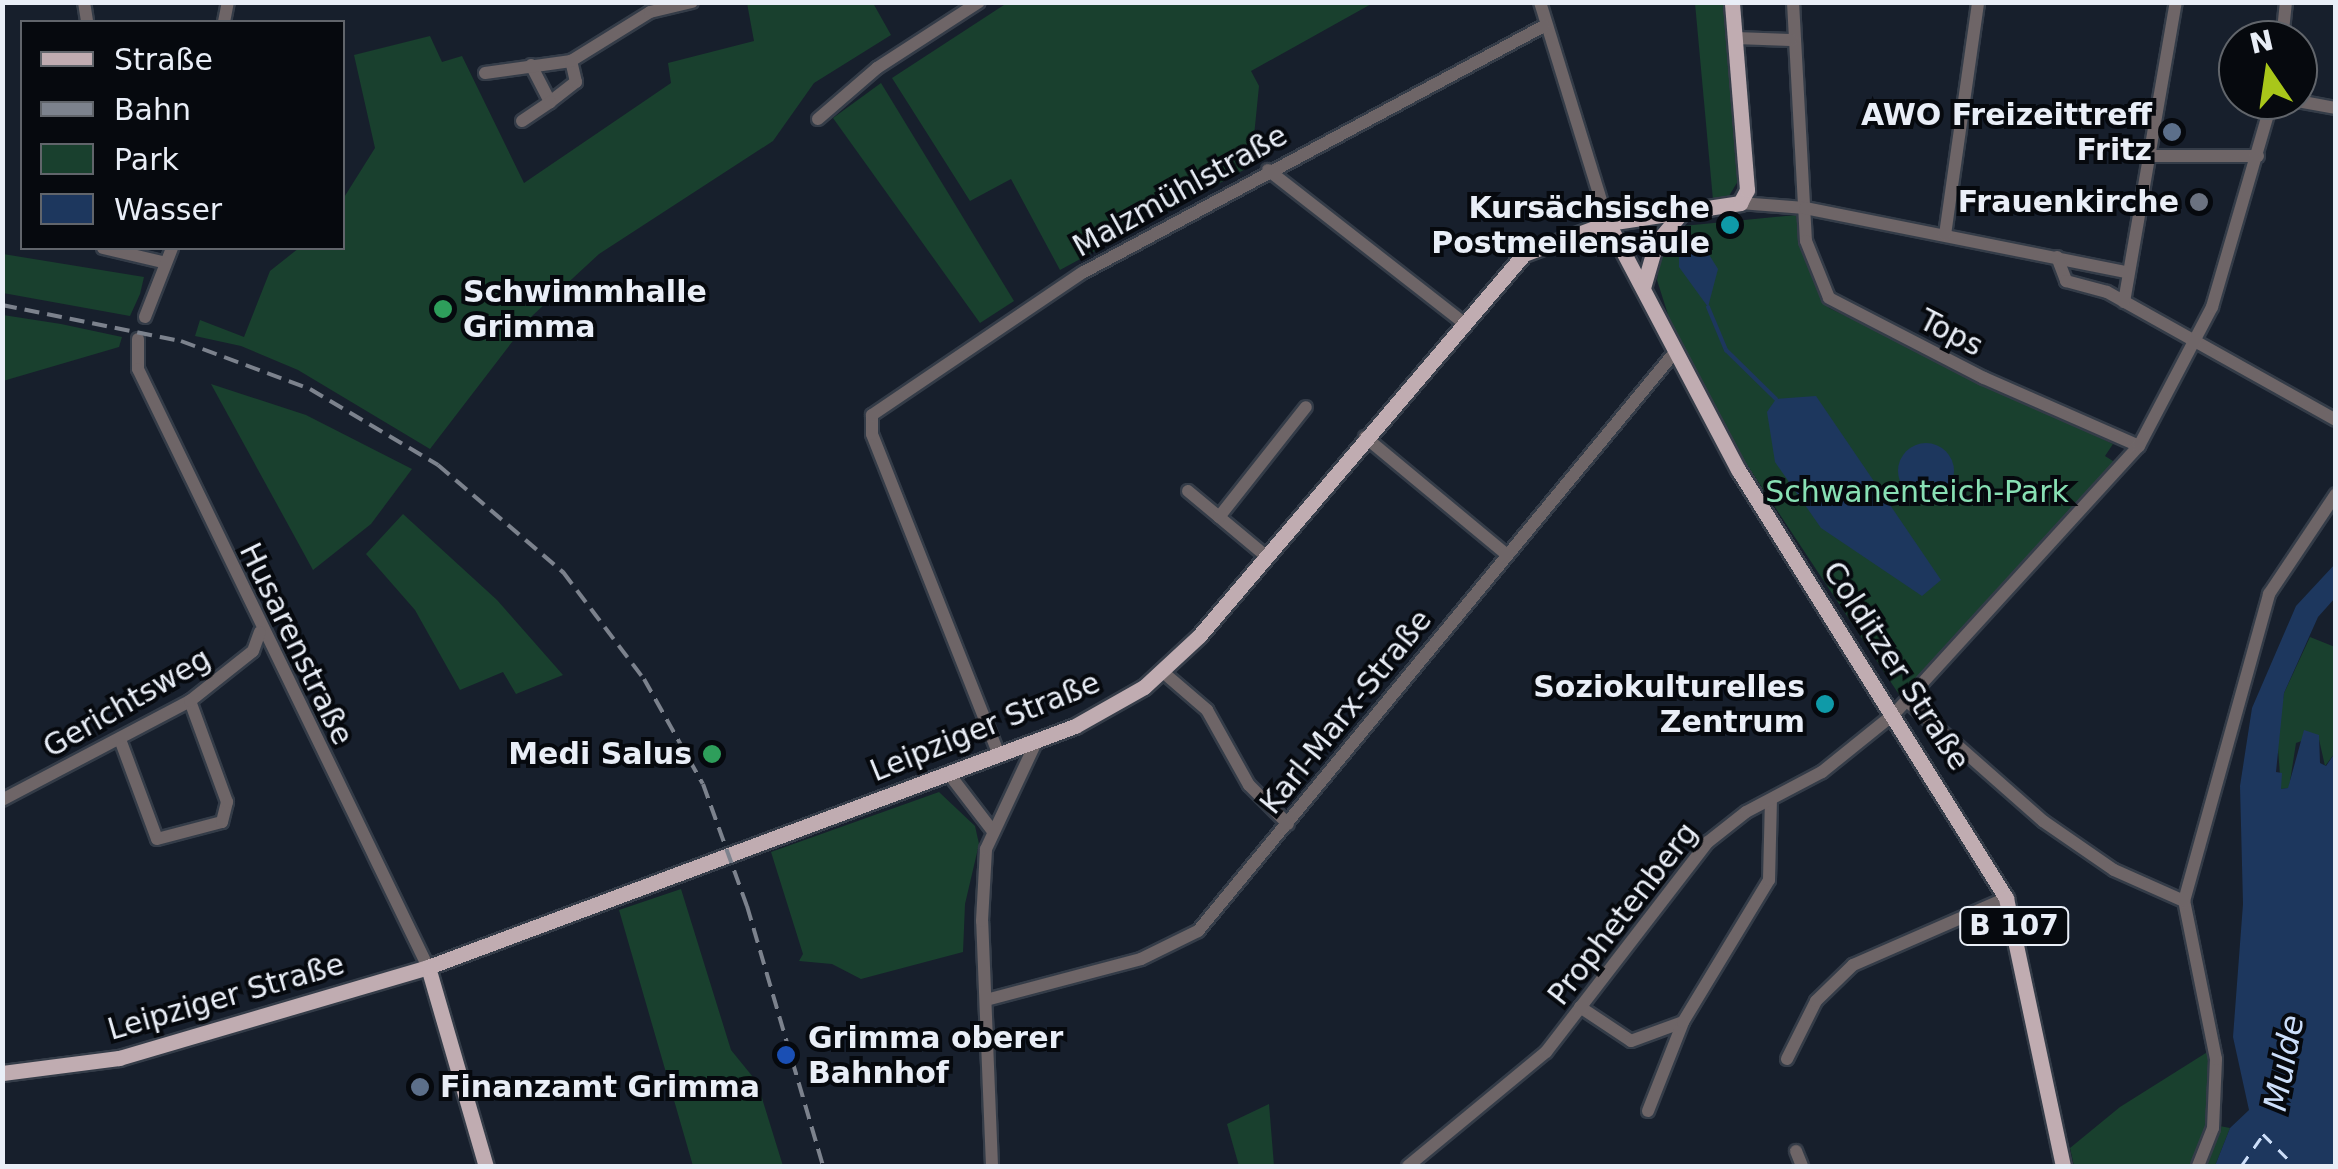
<!DOCTYPE html>
<meta charset="utf-8">
<style>
body{margin:0}
#map{position:relative;width:2338px;height:1169px;overflow:hidden;background:#171f2c;font-family:"DejaVu Sans",sans-serif}
div>[style]{position:absolute}
.green>*{inset:0;background:#19402e}
.water>*{inset:0;background:#1d375e}
.round{border-radius:50%}
.stream>*{height:4px;margin:-2px;padding:0 2px;transform-origin:2px;border-radius:2px;background:#1d375e}
.ferry>*{height:2.5px;margin-top:-1.25px;transform-origin:0;background:repeating-linear-gradient(90deg,#ccdef9 0 12px,transparent 0 22px)}
.roads{filter:drop-shadow(2px 0 #343c48) drop-shadow(-2px 0 #343c48) drop-shadow(0 2px #343c48) drop-shadow(0 -2px #343c48)}
.minor>*{height:12px;margin:-6px;padding:0 6px;transform-origin:6px;border-radius:6px;background:#6e6567}
.major>*{height:15px;margin:-7.5px;padding:0 7.5px;transform-origin:7.5px;border-radius:7.5px;background:#c0acb1}
.rail>*{height:4px;margin-top:-2px;transform-origin:0;background:repeating-linear-gradient(90deg,#7c828d 0 15px,transparent 0 23px)}
.dots>*{width:28px;height:28px;translate:-50% -50%;box-sizing:border-box;border:5px solid #06090e;border-radius:50%}
span{translate:-50% -50%;white-space:nowrap;text-align:center;line-height:1.15;-webkit-text-stroke:8px #06090e;paint-order:stroke}
.shield-label span{padding:2px 8px;background:#06090e;border:2px solid;border-radius:8px;-webkit-text-stroke-width:0}
.shield-label{font-size:28px;color:#e9eef7;font-weight:700}
.poi-label{font-size:30px;color:#e9eef7;font-weight:700}
.right{translate:-100% -50%;text-align:right}
.left{translate:0 -50%;text-align:left}
.street-label{font-size:30px;color:#e9eef7}
.park-label{font-size:30px;color:#88e0b4}
.water-label{font-size:32px;color:#ccdef9;font-style:italic}
.frame{position:absolute;inset:0;border:5px solid #e9eef7;pointer-events:none}
.legend{position:absolute;left:20px;top:20px;width:325px;height:230px;box-sizing:border-box;background:#06090e;border:2px solid #61656b;margin:0;padding:12px 18px;list-style:none;font-size:30px;color:#e9eef7}
.legend li{display:flex;align-items:center;gap:20px;height:50px}
.legend b{width:50px;border:2px solid #61656b}
.north{position:absolute;left:2218px;top:20px;width:100px;height:100px;box-sizing:border-box;background:#06090e;border:2px solid #61656b;border-radius:50%;rotate:347deg;font-size:28px;font-weight:700;line-height:40px;text-align:center;color:#e9eef7}
.north::after{content:'';display:block;margin:auto;width:35px;height:45px;background:#a9c71a;clip-path:polygon(50% 0,100% 100%,50% 72%,0 100%)}
</style>
<div id="map">
<div class="green">
<div style="clip-path:polygon(747px 3px,873px 3px,891px 35px,814px 83px,773px 141px,599px 254px,532px 316px,430px 449px,298px 370px,241px 346px,195px 336px,200px 320px,244px 337px,270px 271px,299px 248px,342px 248px,343px 199px,375px 148px,354px 55px,430px 36px,442px 62px,462px 56px,524px 183px,671px 83px,668px 63px,754px 41px)"></div>
<div style="clip-path:polygon(1007px 3px,1007px 2px,1373px 3px,1251px 71px,1259px 86px,1251px 166px,1060px 270px,1011px 179px,970px 201px,892px 78px)"></div>
<div style="clip-path:polygon(1695px 3px,1723px 3px,1738px 181px,1729px 196px,1713px 200px)"></div>
<div style="clip-path:polygon(881px 83px,1014px 301px,980px 323px,833px 118px)"></div>
<div style="clip-path:polygon(1796px 215px,1802px 251px,1829px 308px,2113px 444px,2105px 456px,2116px 463px,1900px 696px,1716px 418px,1677px 343px,1657px 280px,1662px 244px,1683px 226px)"></div>
<div style="clip-path:polygon(3px 254px,144px 277px,140px 294px,130px 316px,3px 293px)"></div>
<div style="clip-path:polygon(3px 315px,61px 324px,122px 337px,119px 347px,3px 381px)"></div>
<div style="clip-path:polygon(211px 384px,306px 415px,412px 469px,371px 524px,313px 570px)"></div>
<div style="clip-path:polygon(403px 514px,497px 600px,563px 675px,516px 694px,503px 672px,460px 690px,415px 610px,366px 554px)"></div>
<div style="clip-path:polygon(2310px 637px,2335px 647px,2335px 753px,2325px 766px,2318px 735px,2296px 743px,2289px 788px,2281px 789px,2277px 735px,2284px 693px)"></div>
<div style="clip-path:polygon(939px 792px,975px 826px,979px 844px,965px 904px,963px 952px,861px 979px,832px 964px,799px 961px,803px 954px,771px 852px)"></div>
<div style="clip-path:polygon(681px 889px,731px 1050px,757px 1082px,783px 1166px,693px 1166px,619px 910px)"></div>
<div style="clip-path:polygon(2209px 1051px,2209px 1124px,2230px 1128px,2215px 1166px,2074px 1166px,2070px 1148px,2120px 1107px)"></div>
<div style="clip-path:polygon(1269px 1104px,1274px 1166px,1239px 1166px,1227px 1124px)"></div>
</div>
<div class="water">
<div style="clip-path:polygon(1691px 247px,1708px 253px,1718px 269px,1708px 307px,1679px 267px,1679px 255px)"></div>
<div style="clip-path:polygon(1816px 396px,1941px 580px,1922px 596px,1821px 528px,1775px 462px,1767px 412px,1776px 399px)"></div>
<div class="round" style="left:1898px;top:443px;width:56px;height:56px"></div>
<div style="clip-path:polygon(2335px 564px,2335px 598px,2318px 617px,2284px 693px,2276px 772px,2282px 773px,2281px 789px,2288px 788px,2304px 730px,2319px 735px,2320px 763px,2326px 766px,2335px 753px,2335px 1166px,2215px 1166px,2230px 1128px,2249px 1110px,2233px 1037px,2243px 904px,2240px 786px,2252px 708px,2296px 606px)"></div>
</div>
<div class="stream">
<div style="left:1708px;top:307px;width:47px;rotate:67.3deg"></div>
<div style="left:1726px;top:350px;width:70px;rotate:44.4deg"></div>
</div>
<div class="ferry">
<div style="left:2241px;top:1166px;width:39px;rotate:-55deg"></div>
<div style="left:2263px;top:1134px;width:45px;rotate:45deg"></div>
</div>
<div class="roads">
<div class="minor">
<div style="left:84px;top:2px;width:20px;rotate:81deg"></div>
<div style="left:1540px;top:2px;width:231px;rotate:72.9deg"></div>
<div style="left:1793px;top:2px;width:239px;rotate:86.9deg"></div>
<div style="left:1806px;top:241px;width:61px;rotate:68deg"></div>
<div style="left:1829px;top:298px;width:174px;rotate:27.3deg"></div>
<div style="left:1984px;top:378px;width:169px;rotate:23.7deg"></div>
<div style="left:224px;top:22px;width:20px;rotate:-79deg"></div>
<div style="left:1735px;top:38px;width:56px;rotate:2deg"></div>
<div style="left:2282px;top:40px;width:38px;rotate:-84deg"></div>
<div style="left:531px;top:65px;width:42px;rotate:62.8deg"></div>
<div style="left:550px;top:102px;width:33px;rotate:-38deg"></div>
<div style="left:576px;top:82px;width:22px;rotate:-103deg"></div>
<div style="left:485px;top:73px;width:87px;rotate:-7.9deg"></div>
<div style="left:571px;top:61px;width:93px;rotate:-31.8deg"></div>
<div style="left:650px;top:12px;width:43px;rotate:-13.4deg"></div>
<div style="left:2292px;top:100px;width:45px;rotate:10.3deg"></div>
<div style="left:818px;top:119px;width:78px;rotate:-40.8deg"></div>
<div style="left:877px;top:68px;width:121px;rotate:-32.9deg"></div>
<div style="left:522px;top:121px;width:34px;rotate:-34deg"></div>
<div style="left:2152px;top:156px;width:106px"></div>
<div style="left:1268px;top:170px;width:245px;rotate:38deg"></div>
<div style="left:1740px;top:203px;width:65px;rotate:4.4deg"></div>
<div style="left:1805px;top:208px;width:330px;rotate:11.3deg"></div>
<div style="left:1945px;top:235px;width:235px;rotate:-81.9deg"></div>
<div style="left:103px;top:248px;width:61px;rotate:13.3deg"></div>
<div style="left:2057px;top:257px;width:26px;rotate:69deg"></div>
<div style="left:2066px;top:281px;width:42px;rotate:15deg"></div>
<div style="left:2107px;top:292px;width:262px;rotate:29.2deg"></div>
<div style="left:2124px;top:302px;width:304px;rotate:-80.2deg"></div>
<div style="left:145px;top:317px;width:74px;rotate:-68.6deg"></div>
<div style="left:138px;top:339px;width:30px;rotate:90deg"></div>
<div style="left:138px;top:369px;width:665px;rotate:64.13deg"></div>
<div style="left:1365px;top:437px;width:185px;rotate:39.7deg"></div>
<div style="left:1188px;top:491px;width:102px;rotate:39.8deg"></div>
<div style="left:1219px;top:517px;width:140px;rotate:-51.7deg"></div>
<div style="left:1164px;top:673px;width:57px;rotate:40.7deg"></div>
<div style="left:1207px;top:710px;width:86px;rotate:60.8deg"></div>
<div style="left:1249px;top:785px;width:55px;rotate:45deg"></div>
<div style="left:1907px;top:701px;width:181px;rotate:41.4deg"></div>
<div style="left:2043px;top:821px;width:86px;rotate:34.6deg"></div>
<div style="left:2114px;top:870px;width:77px;rotate:23.9deg"></div>
<div style="left:121px;top:742px;width:103px;rotate:69.6deg"></div>
<div style="left:157px;top:839px;width:67px;rotate:-14.7deg"></div>
<div style="left:222px;top:822px;width:21px;rotate:-76deg"></div>
<div style="left:227px;top:802px;width:108px;rotate:-110.1deg"></div>
<div style="left:999px;top:755px;width:345px;rotate:-111.6deg"></div>
<div style="left:872px;top:434px;width:19px;rotate:-90deg"></div>
<div style="left:872px;top:415px;width:254px;rotate:-34.1deg"></div>
<div style="left:1082px;top:273px;width:524px;rotate:-28.13deg"></div>
<div style="left:949px;top:774px;width:71px;rotate:52.5deg"></div>
<div style="left:2px;top:800px;width:212px;rotate:-27.8deg"></div>
<div style="left:190px;top:701px;width:80px;rotate:-38.4deg"></div>
<div style="left:253px;top:651px;width:20px;rotate:-70deg"></div>
<div style="left:986px;top:1000px;width:160px;rotate:-14.8deg"></div>
<div style="left:1141px;top:959px;width:64px;rotate:-26.2deg"></div>
<div style="left:1198px;top:931px;width:750px;rotate:-50.52deg"></div>
<div style="left:1580px;top:1007px;width:61px;rotate:33.7deg"></div>
<div style="left:1631px;top:1041px;width:55px;rotate:-20.1deg"></div>
<div style="left:1787px;top:1059px;width:65px;rotate:-63.4deg"></div>
<div style="left:1816px;top:1001px;width:52px;rotate:-44.2deg"></div>
<div style="left:1853px;top:965px;width:167px;rotate:-23.6deg"></div>
<div style="left:1648px;top:1111px;width:96px;rotate:-68.5deg"></div>
<div style="left:1683px;top:1022px;width:166px;rotate:-58.8deg"></div>
<div style="left:1769px;top:880px;width:80px;rotate:-88.6deg"></div>
<div style="left:1796px;top:1151px;width:16px;rotate:68deg"></div>
<div style="left:992px;top:1166px;width:245px;rotate:-92.3deg"></div>
<div style="left:982px;top:921px;width:72px;rotate:-86.8deg"></div>
<div style="left:986px;top:849px;width:120px;rotate:-64.9deg"></div>
<div style="left:1408px;top:1166px;width:179px;rotate:-39.6deg"></div>
<div style="left:1546px;top:1052px;width:265px;rotate:-52.4deg"></div>
<div style="left:1708px;top:842px;width:48px;rotate:-38.3deg"></div>
<div style="left:1746px;top:812px;width:86px;rotate:-27.8deg"></div>
<div style="left:1822px;top:772px;width:92px;rotate:-38.9deg"></div>
<div style="left:1894px;top:714px;width:363px;rotate:-47.6deg"></div>
<div style="left:2139px;top:446px;width:157px;rotate:-62.3deg"></div>
<div style="left:2212px;top:307px;width:216px;rotate:-73.8deg"></div>
<div style="left:2198px;top:1166px;width:41px;rotate:-68.5deg"></div>
<div style="left:2213px;top:1128px;width:69px;rotate:-87.5deg"></div>
<div style="left:2216px;top:1059px;width:161px;rotate:-101.4deg"></div>
<div style="left:2184px;top:901px;width:319px;rotate:-74.5deg"></div>
<div style="left:2269px;top:594px;width:120px;rotate:-56.2deg"></div>
</div>
<div class="major">
<div style="left:1608px;top:223px;width:280px;rotate:62.2deg"></div>
<div style="left:1739px;top:471px;width:504px;rotate:57.98deg"></div>
<div style="left:2006px;top:898px;width:274px;rotate:78deg"></div>
<div style="left:1643px;top:288px;width:47px;rotate:-73.9deg"></div>
<div style="left:1656px;top:243px;width:38px;rotate:-50deg"></div>
<div style="left:428px;top:967px;width:207px;rotate:73.8deg"></div>
<div style="left:2px;top:1073px;width:118px;rotate:-7.3deg"></div>
<div style="left:119px;top:1058px;width:322px;rotate:-16.4deg"></div>
<div style="left:428px;top:967px;width:690px;rotate:-20.43deg"></div>
<div style="left:1075px;top:726px;width:79px;rotate:-29.5deg"></div>
<div style="left:1144px;top:687px;width:75px;rotate:-42.8deg"></div>
<div style="left:1199px;top:636px;width:502px;rotate:-49.61deg"></div>
<div style="left:1524px;top:254px;width:90px;rotate:-20.3deg"></div>
<div style="left:1608px;top:223px;width:134px;rotate:-8.6deg"></div>
<div style="left:1740px;top:203px;width:15px;rotate:-62deg"></div>
<div style="left:1747px;top:190px;width:189px;rotate:-94.6deg"></div>
</div>
</div>
<div class="rail">
<div style="left:2px;top:305px;width:183px;rotate:11.4deg"></div>
<div style="left:181px;top:341px;width:138px;rotate:20.4deg"></div>
<div style="left:310px;top:389px;width:149px;rotate:30.7deg"></div>
<div style="left:438px;top:465px;width:165px;rotate:40.6deg"></div>
<div style="left:563px;top:572px;width:134px;rotate:52.9deg"></div>
<div style="left:644px;top:679px;width:120px;rotate:60.7deg"></div>
<div style="left:703px;top:784px;width:130px;rotate:70.2deg"></div>
<div style="left:747px;top:906px;width:271px;rotate:73.7deg"></div>
</div>
<div class="dots">
<div style="left:2172px;top:132px;background:#5c6f8a"></div>
<div style="left:2199px;top:202px;background:#6b7280"></div>
<div style="left:1730px;top:225px;background:#0f9aa8"></div>
<div style="left:443px;top:309px;background:#2e9e5b"></div>
<div style="left:1825px;top:704px;background:#0f9aa8"></div>
<div style="left:712px;top:754px;background:#2e9e5b"></div>
<div style="left:786px;top:1055px;background:#1a4fb4"></div>
<div style="left:420px;top:1087px;background:#5c6f8a"></div>
</div>
<div class="shield-label">
<span style="left:2014px;top:926px">B 107</span>
</div>
<div class="poi-label">
<span class="right" style="left:2152px;top:132px">AWO Freizeittreff<br>Fritz</span>
<span class="right" style="left:2179px;top:202px">Frauenkirche</span>
<span class="right" style="left:1710px;top:225px">Kursächsische<br>Postmeilensäule</span>
<span class="left" style="left:463px;top:309px">Schwimmhalle<br>Grimma</span>
<span class="right" style="left:1805px;top:704px">Soziokulturelles<br>Zentrum</span>
<span class="right" style="left:692px;top:754px">Medi Salus</span>
<span class="left" style="left:808px;top:1055px">Grimma oberer<br>Bahnhof</span>
<span class="left" style="left:440px;top:1087px">Finanzamt Grimma</span>
</div>
<div class="street-label">
<span style="left:1180px;top:191px;rotate:-29deg">Malzmühlstraße</span>
<span style="left:1951px;top:333px;rotate:27deg">Tops</span>
<span style="left:296px;top:644px;rotate:64deg">Husarenstraße</span>
<span style="left:1896px;top:666px;rotate:57deg">Colditzer Straße</span>
<span style="left:127px;top:703px;rotate:-30deg">Gerichtsweg</span>
<span style="left:1346px;top:712px;rotate:-51deg">Karl-Marx-Straße</span>
<span style="left:985px;top:727px;rotate:-22deg">Leipziger Straße</span>
<span style="left:1623px;top:914px;rotate:-52deg">Prophetenberg</span>
<span style="left:226px;top:997px;rotate:-16deg">Leipziger Straße</span>
</div>
<div class="park-label">
<span style="left:1917px;top:492px">Schwanenteich-Park</span>
</div>
<div class="water-label">
<span style="left:2284px;top:1063px;rotate:-79deg">Mulde</span>
</div>
<div class="frame"></div>
<ul class="legend">
<li><b style="height:12px;background:#c0acb1"></b>Straße</li>
<li><b style="height:12px;background:#7c828d"></b>Bahn</li>
<li><b style="height:28px;background:#19402e"></b>Park</li>
<li><b style="height:28px;background:#1d375e"></b>Wasser</li>
</ul>
<div class="north">N</div>
</div>
